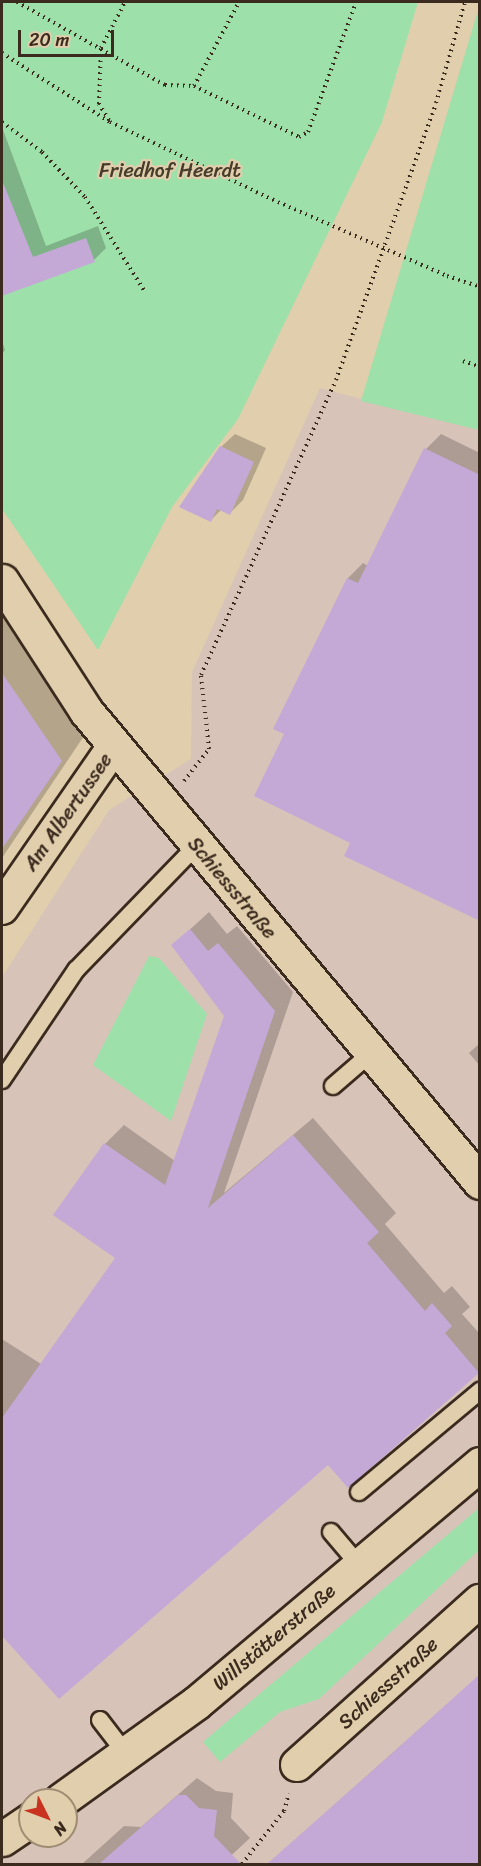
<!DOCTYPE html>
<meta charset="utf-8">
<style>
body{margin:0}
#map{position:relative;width:481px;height:1866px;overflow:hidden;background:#e1ceac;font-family:Sriracha,sans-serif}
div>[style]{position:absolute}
.built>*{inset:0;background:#d8c3b9}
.green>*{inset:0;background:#9ee0aa}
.shadow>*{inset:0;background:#0003}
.building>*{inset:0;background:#c4a9d7}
.path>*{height:4px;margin-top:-2px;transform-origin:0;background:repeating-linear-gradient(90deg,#3b2a1e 0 1.5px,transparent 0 6px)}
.roads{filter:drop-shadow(2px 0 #3b2a1e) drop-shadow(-2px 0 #3b2a1e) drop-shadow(0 2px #3b2a1e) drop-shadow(0 -2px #3b2a1e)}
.lane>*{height:16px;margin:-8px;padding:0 8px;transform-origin:8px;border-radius:8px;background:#e1ceac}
.street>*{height:32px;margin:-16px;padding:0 16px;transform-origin:16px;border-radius:16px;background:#e1ceac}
.secondary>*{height:33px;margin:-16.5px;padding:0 16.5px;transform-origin:16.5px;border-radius:16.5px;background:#e1ceac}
.path-bridge>*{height:4px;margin-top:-2px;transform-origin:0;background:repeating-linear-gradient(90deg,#3b2a1e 0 1.5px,transparent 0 6px)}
span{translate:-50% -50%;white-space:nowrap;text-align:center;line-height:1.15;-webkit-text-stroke:4.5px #e1ceac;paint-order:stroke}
.park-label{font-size:20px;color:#453c2c}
.street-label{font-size:20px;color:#3b2a1e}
.frame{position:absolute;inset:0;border:3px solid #3b2a1e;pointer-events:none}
.north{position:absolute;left:18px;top:1788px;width:60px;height:60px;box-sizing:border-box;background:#e1ceac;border:2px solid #9f8c73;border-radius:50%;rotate:132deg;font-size:16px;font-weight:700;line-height:24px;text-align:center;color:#3b2a1e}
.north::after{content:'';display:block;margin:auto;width:21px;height:27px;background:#c8321e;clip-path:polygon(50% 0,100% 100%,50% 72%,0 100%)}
.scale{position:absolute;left:18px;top:30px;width:96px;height:27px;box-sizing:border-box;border:3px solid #3b2a1e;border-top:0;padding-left:8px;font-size:18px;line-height:21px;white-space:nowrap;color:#3b2a1e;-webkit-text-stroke:4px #e1ceac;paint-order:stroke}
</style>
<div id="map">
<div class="built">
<div style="clip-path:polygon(evenodd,320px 388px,479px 430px,479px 1864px,2px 1864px,2px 977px,109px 810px,191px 759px,192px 672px,320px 388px,30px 1800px,66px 1800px,66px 1836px,30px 1836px,30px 1800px)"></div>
</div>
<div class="green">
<div style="clip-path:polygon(2px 2px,418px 2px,382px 122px,238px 419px,172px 507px,98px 650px,2px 509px)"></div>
<div style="clip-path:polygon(479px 7px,480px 430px,479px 430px,361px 401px)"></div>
<div style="clip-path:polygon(149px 956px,159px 958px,207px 1014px,171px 1121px,93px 1065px)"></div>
<div style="clip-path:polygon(479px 1508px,479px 1550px,319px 1699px,280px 1712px,220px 1762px,203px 1742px)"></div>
</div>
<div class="shadow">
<div style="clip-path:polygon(2px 127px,46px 246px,98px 226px,106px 248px,94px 260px,2px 295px)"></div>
<div style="clip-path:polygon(2px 341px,5px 350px,2px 354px)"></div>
<div style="clip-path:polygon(235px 434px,266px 448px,243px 500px,229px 514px,221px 510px,211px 520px,221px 447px)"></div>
<div style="clip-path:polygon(441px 434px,480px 453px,480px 920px,352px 842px,286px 733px,275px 728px,348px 578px,363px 563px,368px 566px,426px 449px)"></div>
<div style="clip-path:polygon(2px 615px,84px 736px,2px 858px)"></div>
<div style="clip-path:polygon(209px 912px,227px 934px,237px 926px,293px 992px,224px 1193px,313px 1118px,396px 1213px,385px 1224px,444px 1293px,452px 1286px,470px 1307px,462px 1314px,480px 1334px,480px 1371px,348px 1486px,328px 1463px,59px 1697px,2px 1633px,2px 1339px,41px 1364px,117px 1258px,55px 1215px,105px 1144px,124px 1125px,175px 1161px,226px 1015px,173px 945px)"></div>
<div style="clip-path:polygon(480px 1043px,480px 1066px,469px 1053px)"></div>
<div style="clip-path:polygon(480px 1675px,480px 1864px,269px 1864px,279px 1854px)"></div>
<div style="clip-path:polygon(197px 1778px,216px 1791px,233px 1793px,231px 1818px,250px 1838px,222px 1864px,82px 1864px,124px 1826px,141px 1827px)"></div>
</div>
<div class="building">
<div style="clip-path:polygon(2px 180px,33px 257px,86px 238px,95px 262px,2px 296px)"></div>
<div style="clip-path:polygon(220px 446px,254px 462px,230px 515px,217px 509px,211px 522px,179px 507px)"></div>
<div style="clip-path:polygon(424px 448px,480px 475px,480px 921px,344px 856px,350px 843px,254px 796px,284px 734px,273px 729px,347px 578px,358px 583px)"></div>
<div style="clip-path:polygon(2px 673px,62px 761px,2px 849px)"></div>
<div style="clip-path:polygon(190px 929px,208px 951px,218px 943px,275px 1011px,208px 1208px,293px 1135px,379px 1232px,367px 1243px,425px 1311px,432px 1303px,452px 1326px,445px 1333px,479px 1373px,348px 1488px,328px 1465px,59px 1699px,2px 1636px,2px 1418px,115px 1258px,53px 1215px,104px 1143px,165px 1185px,224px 1016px,171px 945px)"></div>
<div style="clip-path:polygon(480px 1674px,480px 1864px,267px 1864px,388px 1757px)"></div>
<div style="clip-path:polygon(178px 1795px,186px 1795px,199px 1808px,217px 1810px,214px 1836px,241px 1864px,99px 1864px)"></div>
</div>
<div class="path">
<div style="left:17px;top:2px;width:170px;rotate:29.3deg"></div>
<div style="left:165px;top:85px;width:29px;rotate:2deg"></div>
<div style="left:194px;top:86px;width:117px;rotate:25.9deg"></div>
<div style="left:299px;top:137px;width:10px;rotate:-29deg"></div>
<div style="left:308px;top:132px;width:139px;rotate:-69.7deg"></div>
<div style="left:2px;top:53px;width:128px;rotate:32.6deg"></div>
<div style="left:110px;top:122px;width:186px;rotate:25.5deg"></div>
<div style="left:194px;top:86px;width:95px;rotate:-61.8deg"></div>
<div style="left:109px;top:120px;width:19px;rotate:-122deg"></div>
<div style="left:99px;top:104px;width:56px;rotate:-88deg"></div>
<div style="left:101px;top:48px;width:52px;rotate:-62.4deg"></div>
<div style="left:2px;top:122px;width:50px;rotate:36.9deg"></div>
<div style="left:42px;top:152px;width:62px;rotate:46.3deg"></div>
<div style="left:85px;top:197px;width:112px;rotate:57.7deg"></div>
<div style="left:447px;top:276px;width:35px;rotate:18deg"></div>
<div style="left:463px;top:361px;width:18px;rotate:19deg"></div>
<div style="left:184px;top:781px;width:41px;rotate:-52deg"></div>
<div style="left:209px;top:749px;width:74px;rotate:-96.2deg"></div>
<div style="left:201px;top:675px;width:324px;rotate:-65.4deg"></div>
<div style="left:336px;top:380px;width:294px;rotate:-70.1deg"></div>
<div style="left:436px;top:103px;width:105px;rotate:-74deg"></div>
<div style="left:242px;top:1864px;width:68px;rotate:-51.6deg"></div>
<div style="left:284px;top:1811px;width:18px;rotate:-74deg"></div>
</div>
<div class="roads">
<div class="lane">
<div style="left:2px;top:1080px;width:133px;rotate:-56.1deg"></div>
<div style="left:76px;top:970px;width:174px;rotate:-45.9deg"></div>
<div style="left:333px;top:1086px;width:49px;rotate:-40.9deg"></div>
<div style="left:359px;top:1492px;width:158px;rotate:-39.9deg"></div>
<div style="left:331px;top:1532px;width:43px;rotate:49.7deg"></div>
<div style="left:100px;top:1720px;width:44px;rotate:52.4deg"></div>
</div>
<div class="street">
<div style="left:2px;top:908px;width:198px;rotate:-55.3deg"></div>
<div style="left:297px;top:1765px;width:246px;rotate:-41.9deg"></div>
</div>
<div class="secondary">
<div style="left:2px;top:581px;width:155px;rotate:57.1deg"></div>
<div style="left:86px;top:711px;width:614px;rotate:50.09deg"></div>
<div style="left:61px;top:1800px;width:166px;rotate:-35.7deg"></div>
<div style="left:196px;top:1703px;width:371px;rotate:-40.1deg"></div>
<div style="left:2px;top:1839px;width:34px;rotate:-34deg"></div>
</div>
</div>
<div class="path-bridge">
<div style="left:278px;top:202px;width:184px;rotate:23.6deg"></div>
</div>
<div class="park-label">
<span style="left:170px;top:170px">Friedhof Heerdt</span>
</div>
<div class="street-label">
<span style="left:68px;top:812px;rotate:-55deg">Am Albertussee</span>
<span style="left:232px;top:888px;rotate:50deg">Schiessstraße</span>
<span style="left:274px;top:1637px;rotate:-40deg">Willstätterstraße</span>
<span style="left:388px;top:1683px;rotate:-42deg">Schiessstraße</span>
</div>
<div class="frame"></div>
<div class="north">N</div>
<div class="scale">20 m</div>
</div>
